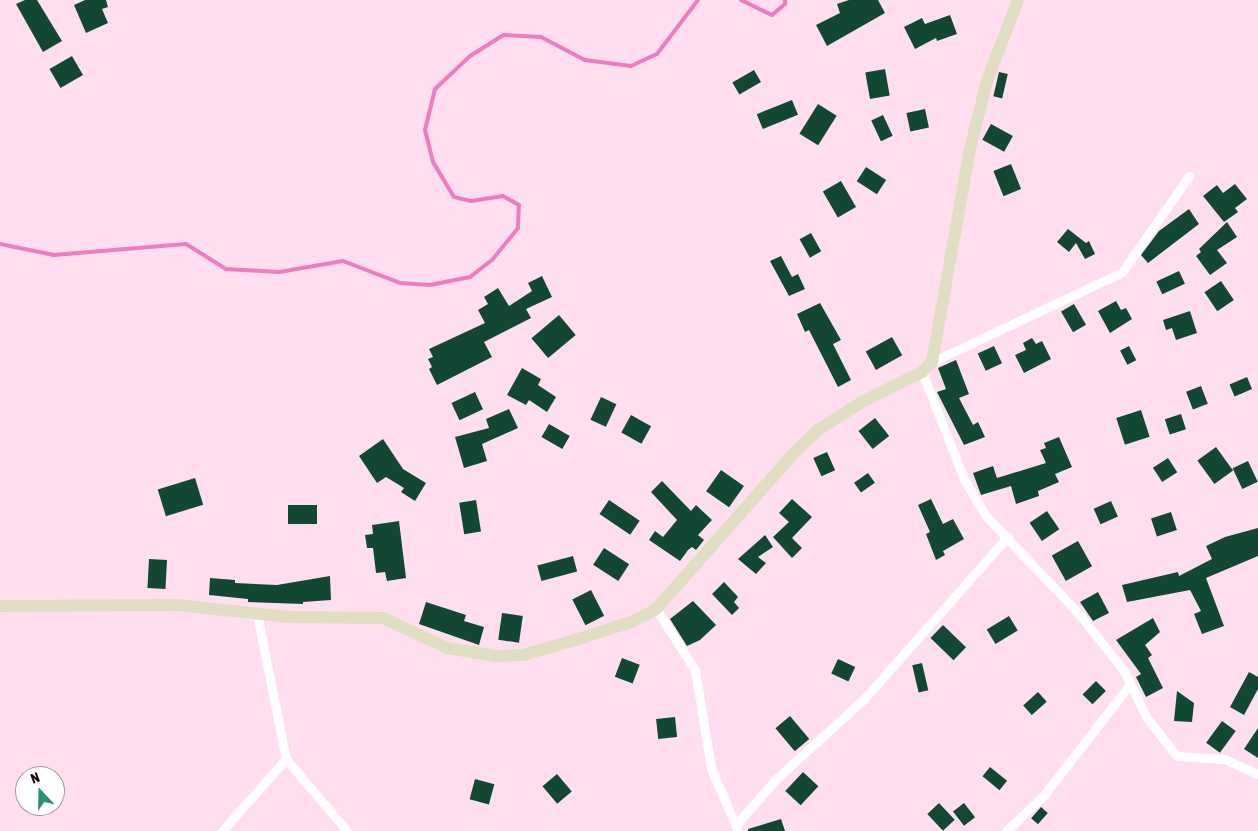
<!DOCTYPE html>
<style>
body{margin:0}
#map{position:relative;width:1258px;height:831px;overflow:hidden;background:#ffdfef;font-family:"Asap Condensed",sans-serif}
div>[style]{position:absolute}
.stream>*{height:4px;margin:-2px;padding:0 2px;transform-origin:2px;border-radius:2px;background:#ef7cbf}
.building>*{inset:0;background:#124734;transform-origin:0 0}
.street>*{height:9px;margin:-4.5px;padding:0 4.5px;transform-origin:4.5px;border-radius:4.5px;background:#fff}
.secondary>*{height:12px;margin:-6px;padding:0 6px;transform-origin:6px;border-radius:6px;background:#e0dec3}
span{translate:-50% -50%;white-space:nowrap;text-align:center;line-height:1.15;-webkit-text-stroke:5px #fff;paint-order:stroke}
.north{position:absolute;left:15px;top:766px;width:50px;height:50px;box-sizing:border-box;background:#fff;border:1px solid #a59ba1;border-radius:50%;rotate:339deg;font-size:14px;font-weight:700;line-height:20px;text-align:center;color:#1d0413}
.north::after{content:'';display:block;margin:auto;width:18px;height:22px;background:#2a916d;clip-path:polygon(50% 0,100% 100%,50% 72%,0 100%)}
</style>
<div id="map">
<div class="stream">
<div style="left:741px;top:0;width:34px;rotate:26deg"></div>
<div style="left:772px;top:15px;width:17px;rotate:-40deg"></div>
<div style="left:785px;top:4px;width:4px;rotate:-90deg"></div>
<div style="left:0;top:244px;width:55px;rotate:11.5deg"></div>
<div style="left:54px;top:255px;width:132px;rotate:-4.8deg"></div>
<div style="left:186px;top:244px;width:47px;rotate:32deg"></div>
<div style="left:226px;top:269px;width:53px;rotate:3.2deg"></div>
<div style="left:279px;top:272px;width:65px;rotate:-9.8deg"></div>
<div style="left:343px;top:261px;width:61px;rotate:21.1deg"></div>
<div style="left:400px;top:283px;width:30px;rotate:4deg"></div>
<div style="left:430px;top:285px;width:41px;rotate:-11.3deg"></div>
<div style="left:470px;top:277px;width:28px;rotate:-38deg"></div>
<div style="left:492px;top:260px;width:41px;rotate:-50.9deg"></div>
<div style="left:518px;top:228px;width:23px;rotate:-88deg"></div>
<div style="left:519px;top:205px;width:18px;rotate:-151deg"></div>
<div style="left:503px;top:196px;width:32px;rotate:171deg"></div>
<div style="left:471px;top:201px;width:17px;rotate:-167deg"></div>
<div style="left:454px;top:197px;width:41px;rotate:-121deg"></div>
<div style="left:433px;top:162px;width:33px;rotate:-104deg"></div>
<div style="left:425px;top:130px;width:42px;rotate:-76.3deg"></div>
<div style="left:435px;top:89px;width:48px;rotate:-43.3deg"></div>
<div style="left:470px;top:56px;width:40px;rotate:-32deg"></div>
<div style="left:504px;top:35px;width:37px;rotate:3deg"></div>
<div style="left:541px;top:37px;width:50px;rotate:27.6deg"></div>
<div style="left:585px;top:60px;width:46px;rotate:7.4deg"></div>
<div style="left:631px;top:66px;width:29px;rotate:-25deg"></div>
<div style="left:657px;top:54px;width:68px;rotate:-52.8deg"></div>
</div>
<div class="building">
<div style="clip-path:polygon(25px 0,37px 0,62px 41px,43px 52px,16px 4px)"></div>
<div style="clip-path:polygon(85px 0,106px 0,108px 7px,102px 9px,108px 23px,86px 33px,74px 5px)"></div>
<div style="clip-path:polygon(849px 0,878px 0,885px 13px,827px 46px,816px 25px,840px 13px,837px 4px)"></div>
<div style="clip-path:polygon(950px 15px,957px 34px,937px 41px,936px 38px,915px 49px,904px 27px,922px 18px,925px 24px)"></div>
<div style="left:72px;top:56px;width:22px;height:26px;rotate:60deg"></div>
<div style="left:885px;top:69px;width:27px;height:20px;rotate:80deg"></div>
<div style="left:754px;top:70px;width:14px;height:25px;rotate:60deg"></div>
<div style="left:999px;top:72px;width:9px;height:25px;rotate:13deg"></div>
<div style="left:792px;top:100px;width:16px;height:38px;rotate:68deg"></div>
<div style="left:818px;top:104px;width:22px;height:35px;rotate:32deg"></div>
<div style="left:925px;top:109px;width:19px;height:19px;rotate:78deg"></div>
<div style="left:883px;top:115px;width:23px;height:13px;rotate:65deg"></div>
<div style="left:991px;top:124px;width:25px;height:18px;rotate:29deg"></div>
<div style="left:1011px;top:164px;width:27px;height:19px;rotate:68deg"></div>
<div style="left:866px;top:167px;width:24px;height:17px;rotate:33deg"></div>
<div style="left:841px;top:181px;width:30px;height:21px;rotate:60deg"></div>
<div style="clip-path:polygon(1235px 184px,1247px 199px,1235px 208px,1238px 212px,1224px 222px,1203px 196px,1217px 185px,1223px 193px)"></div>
<div style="clip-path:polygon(1189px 209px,1199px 224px,1148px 263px,1141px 255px,1159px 231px)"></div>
<div style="clip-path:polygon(1227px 222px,1237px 237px,1217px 250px,1227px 263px,1210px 275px,1196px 256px,1201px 252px,1199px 249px)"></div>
<div style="clip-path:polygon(1068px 229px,1086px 243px,1089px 241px,1095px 254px,1085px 259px,1076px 243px,1069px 252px,1057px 242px)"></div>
<div style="left:811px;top:233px;width:21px;height:13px;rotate:61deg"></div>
<div style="clip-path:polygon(781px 256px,792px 277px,798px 274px,805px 289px,789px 296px,770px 261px)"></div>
<div style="left:1179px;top:271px;width:14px;height:25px;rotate:65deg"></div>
<div style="clip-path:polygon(542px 276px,552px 297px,526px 309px,531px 318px,484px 342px,492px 357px,437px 385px,429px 369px,432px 367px,428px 359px,433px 357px,429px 349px,485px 323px,478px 310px,488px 304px,484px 297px,498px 288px,509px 306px,532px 291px,528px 283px)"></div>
<div style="left:1221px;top:281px;width:23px;height:20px;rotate:56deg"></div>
<div style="clip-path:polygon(1116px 301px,1121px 310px,1126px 308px,1132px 319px,1110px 333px,1098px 311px)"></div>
<div style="clip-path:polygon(820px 303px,841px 340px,833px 344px,851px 380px,838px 387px,809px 330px,805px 332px,797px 314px)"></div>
<div style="left:1074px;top:304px;width:24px;height:15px;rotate:60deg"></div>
<div style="clip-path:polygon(1190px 311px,1197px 333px,1176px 340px,1172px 328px,1166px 330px,1163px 320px)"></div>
<div style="left:559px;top:315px;width:26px;height:36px;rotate:50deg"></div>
<div style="left:892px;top:337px;width:21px;height:30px;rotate:61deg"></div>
<div style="clip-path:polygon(1032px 338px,1036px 344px,1042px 341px,1051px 359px,1024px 373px,1015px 355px,1026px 350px,1023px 343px)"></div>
<div style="left:994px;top:346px;width:19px;height:18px;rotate:65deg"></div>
<div style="left:1129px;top:346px;width:16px;height:10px;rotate:63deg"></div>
<div style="clip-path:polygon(956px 360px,969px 394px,959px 398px,973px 425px,978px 422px,985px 437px,964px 445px,937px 392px,946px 389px,938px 368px)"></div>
<div style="clip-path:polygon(522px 368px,541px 379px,538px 385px,556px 397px,547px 412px,529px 400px,526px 405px,507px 395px)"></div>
<div style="left:1247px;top:377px;width:13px;height:19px;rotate:67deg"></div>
<div style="left:1201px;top:386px;width:19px;height:16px;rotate:69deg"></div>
<div style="left:475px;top:392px;width:19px;height:26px;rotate:65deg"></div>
<div style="left:601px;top:397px;width:17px;height:25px;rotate:25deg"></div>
<div style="clip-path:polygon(509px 409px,518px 428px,482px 444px,487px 461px,464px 468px,455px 437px,489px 428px,486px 419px)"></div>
<div style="left:1141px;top:410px;width:28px;height:26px;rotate:72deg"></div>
<div style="left:1181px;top:414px;width:16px;height:17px;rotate:72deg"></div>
<div style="left:631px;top:415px;width:23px;height:20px;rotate:29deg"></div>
<div style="left:875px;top:418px;width:23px;height:21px;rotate:52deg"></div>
<div style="left:549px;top:424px;width:24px;height:15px;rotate:30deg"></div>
<div style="clip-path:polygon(1059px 437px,1072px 467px,1055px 474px,1059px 482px,1038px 491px,1039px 496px,1016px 504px,1011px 486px,981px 495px,973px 473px,993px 466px,997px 478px,1046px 463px,1040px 450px,1046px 448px,1044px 443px)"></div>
<div style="clip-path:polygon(383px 439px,403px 469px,426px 483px,415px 501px,401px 492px,404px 488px,386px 477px,377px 483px,359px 456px)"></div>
<div style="left:1216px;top:447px;width:29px;height:23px;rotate:54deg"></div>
<div style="left:827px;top:452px;width:20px;height:15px;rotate:66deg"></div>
<div style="left:1168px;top:458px;width:17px;height:18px;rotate:57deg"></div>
<div style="left:1248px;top:461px;width:23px;height:17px;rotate:65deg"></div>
<div style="left:721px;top:470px;width:28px;height:26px;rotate:35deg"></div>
<div style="left:868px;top:473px;width:12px;height:17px;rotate:55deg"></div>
<div style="left:195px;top:478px;width:28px;height:39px;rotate:73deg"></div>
<div style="clip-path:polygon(662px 481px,691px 511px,696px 505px,712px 520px,698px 535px,704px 540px,696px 550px,692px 547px,688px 550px,680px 561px,649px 540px,655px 531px,663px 537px,677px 520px,651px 492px)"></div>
<div style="clip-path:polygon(792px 499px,812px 517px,792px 538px,802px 548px,792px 558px,773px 537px,789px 522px,779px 513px)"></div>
<div style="clip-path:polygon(931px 499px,943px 524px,953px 519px,964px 539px,943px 551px,945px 555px,936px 560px,926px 534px,930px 532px,918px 505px)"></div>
<div style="left:476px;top:500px;width:32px;height:17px;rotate:81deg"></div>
<div style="left:609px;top:500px;width:37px;height:17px;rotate:34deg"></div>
<div style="left:1111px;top:501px;width:17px;height:19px;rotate:66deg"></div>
<div style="left:317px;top:505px;width:19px;height:29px;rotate:90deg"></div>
<div style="left:1047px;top:511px;width:22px;height:21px;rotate:56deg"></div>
<div style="left:1171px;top:512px;width:19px;height:21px;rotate:72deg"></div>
<div style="clip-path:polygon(399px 521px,406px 578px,387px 581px,385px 572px,376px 573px,373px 548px,367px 548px,365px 535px,373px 534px,372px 525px)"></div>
<div style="clip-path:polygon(1258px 528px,1258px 556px,1206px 578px,1224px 626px,1202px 634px,1194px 614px,1201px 611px,1190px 590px,1127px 602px,1122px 585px,1178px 572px,1179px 576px,1212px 559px,1206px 546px,1225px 537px)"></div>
<div style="clip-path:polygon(765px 535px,773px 547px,758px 557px,766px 563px,756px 574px,738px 559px)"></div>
<div style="left:1078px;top:541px;width:29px;height:30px;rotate:61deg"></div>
<div style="left:604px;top:548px;width:30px;height:20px;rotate:33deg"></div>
<div style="left:573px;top:556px;width:16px;height:37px;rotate:75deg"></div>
<div style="left:149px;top:559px;width:18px;height:29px;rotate:3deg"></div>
<div style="clip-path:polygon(330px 576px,331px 600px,303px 602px,303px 604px,248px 602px,248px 599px,209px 595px,210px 578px,235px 580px,235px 583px,277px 585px)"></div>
<div style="clip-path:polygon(724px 582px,738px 597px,734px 602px,739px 608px,732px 615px,712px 594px)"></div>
<div style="left:591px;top:590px;width:29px;height:21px;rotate:63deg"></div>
<div style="clip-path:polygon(1098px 592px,1109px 613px,1093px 621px,1080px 602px)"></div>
<div style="clip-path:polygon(693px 601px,716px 625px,700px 640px,687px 646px,670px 619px)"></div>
<div style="clip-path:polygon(426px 602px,466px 615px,464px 621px,484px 627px,479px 645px,419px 624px)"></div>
<div style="left:502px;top:613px;width:21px;height:27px;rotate:8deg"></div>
<div style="left:1009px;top:616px;width:17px;height:26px;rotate:59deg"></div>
<div style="clip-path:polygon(1153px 618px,1160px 632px,1145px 645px,1152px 655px,1148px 658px,1163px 688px,1146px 697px,1136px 677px,1141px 674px,1116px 640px)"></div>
<div style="left:943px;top:625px;width:32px;height:18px;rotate:44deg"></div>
<div style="left:622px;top:658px;width:19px;height:20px;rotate:21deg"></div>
<div style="left:838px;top:659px;width:19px;height:16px;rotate:25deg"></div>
<div style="left:922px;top:663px;width:28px;height:10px;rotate:77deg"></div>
<div style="clip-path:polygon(1249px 672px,1258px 677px,1258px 689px,1244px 715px,1230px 707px)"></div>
<div style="left:1096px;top:681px;width:14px;height:19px;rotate:45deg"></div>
<div style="clip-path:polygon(1177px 691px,1194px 703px,1192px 722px,1174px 721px)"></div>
<div style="left:1038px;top:692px;width:13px;height:20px;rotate:48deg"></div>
<div style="left:790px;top:716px;width:30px;height:19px;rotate:50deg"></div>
<div style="left:675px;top:717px;width:20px;height:19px;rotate:84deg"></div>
<div style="left:1222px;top:721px;width:17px;height:27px;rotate:36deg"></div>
<div style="clip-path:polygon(1258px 728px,1258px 758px,1244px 749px)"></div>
<div style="left:990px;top:767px;width:22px;height:12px;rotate:39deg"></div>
<div style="left:803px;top:772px;width:21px;height:26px;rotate:43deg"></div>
<div style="left:557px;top:774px;width:23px;height:19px;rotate:50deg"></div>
<div style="left:475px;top:779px;width:20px;height:21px;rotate:15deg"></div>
<div style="left:939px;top:803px;width:23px;height:16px;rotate:47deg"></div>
<div style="left:964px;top:803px;width:18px;height:14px;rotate:52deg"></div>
<div style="left:1041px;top:807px;width:9px;height:15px;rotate:41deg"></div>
<div style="clip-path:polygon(781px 819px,785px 831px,748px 831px,748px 829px)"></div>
</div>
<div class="street">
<div style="left:932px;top:362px;width:210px;rotate:-25.3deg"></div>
<div style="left:1122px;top:272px;width:117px;rotate:-55.1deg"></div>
<div style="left:922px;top:372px;width:117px;rotate:68.5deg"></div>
<div style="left:965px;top:481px;width:41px;rotate:59deg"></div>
<div style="left:986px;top:516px;width:137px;rotate:46.5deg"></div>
<div style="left:1080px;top:615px;width:71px;rotate:51.8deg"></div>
<div style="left:1124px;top:671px;width:52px;rotate:63.9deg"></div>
<div style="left:1147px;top:718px;width:48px;rotate:51.7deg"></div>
<div style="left:1177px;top:756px;width:47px;rotate:3.7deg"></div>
<div style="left:1224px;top:759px;width:37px;rotate:24deg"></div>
<div style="left:656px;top:609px;width:72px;rotate:57.4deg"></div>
<div style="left:695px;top:670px;width:99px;rotate:80.7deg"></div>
<div style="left:711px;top:768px;width:69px;rotate:66.8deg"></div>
<div style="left:286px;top:759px;width:94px;rotate:49.7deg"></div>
<div style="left:736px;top:825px;width:61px;rotate:-49deg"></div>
<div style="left:776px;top:779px;width:119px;rotate:-42.3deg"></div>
<div style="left:864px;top:699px;width:217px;rotate:-48.5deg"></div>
<div style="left:222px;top:831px;width:96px;rotate:-48.4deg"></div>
<div style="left:286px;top:759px;width:148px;rotate:-101.3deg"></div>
<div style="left:1006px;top:831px;width:52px;rotate:-43.5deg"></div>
<div style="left:1044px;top:795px;width:140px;rotate:-52.2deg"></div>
</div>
<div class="secondary">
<div style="left:0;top:606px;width:178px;rotate:-0.3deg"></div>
<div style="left:178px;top:605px;width:111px;rotate:6.2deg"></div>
<div style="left:288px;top:617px;width:95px;rotate:0.6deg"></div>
<div style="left:383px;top:618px;width:71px;rotate:25.1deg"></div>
<div style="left:447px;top:648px;width:50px;rotate:9.3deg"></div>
<div style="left:496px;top:656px;width:27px;rotate:-2deg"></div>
<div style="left:523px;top:655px;width:54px;rotate:-16.1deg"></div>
<div style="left:575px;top:640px;width:59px;rotate:-17.8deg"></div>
<div style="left:631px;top:622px;width:28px;rotate:-27deg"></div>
<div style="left:656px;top:609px;width:207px;rotate:-48.5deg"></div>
<div style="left:793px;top:454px;width:35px;rotate:-44deg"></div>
<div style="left:818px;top:430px;width:50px;rotate:-32.7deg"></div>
<div style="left:860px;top:403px;width:69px;rotate:-26.6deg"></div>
<div style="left:922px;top:372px;width:14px;rotate:-45deg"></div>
<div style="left:932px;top:362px;width:216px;rotate:-79.9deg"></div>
<div style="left:970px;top:149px;width:70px;rotate:-76deg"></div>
<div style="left:987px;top:81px;width:87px;rotate:-69.1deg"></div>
</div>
<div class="north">N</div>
</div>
